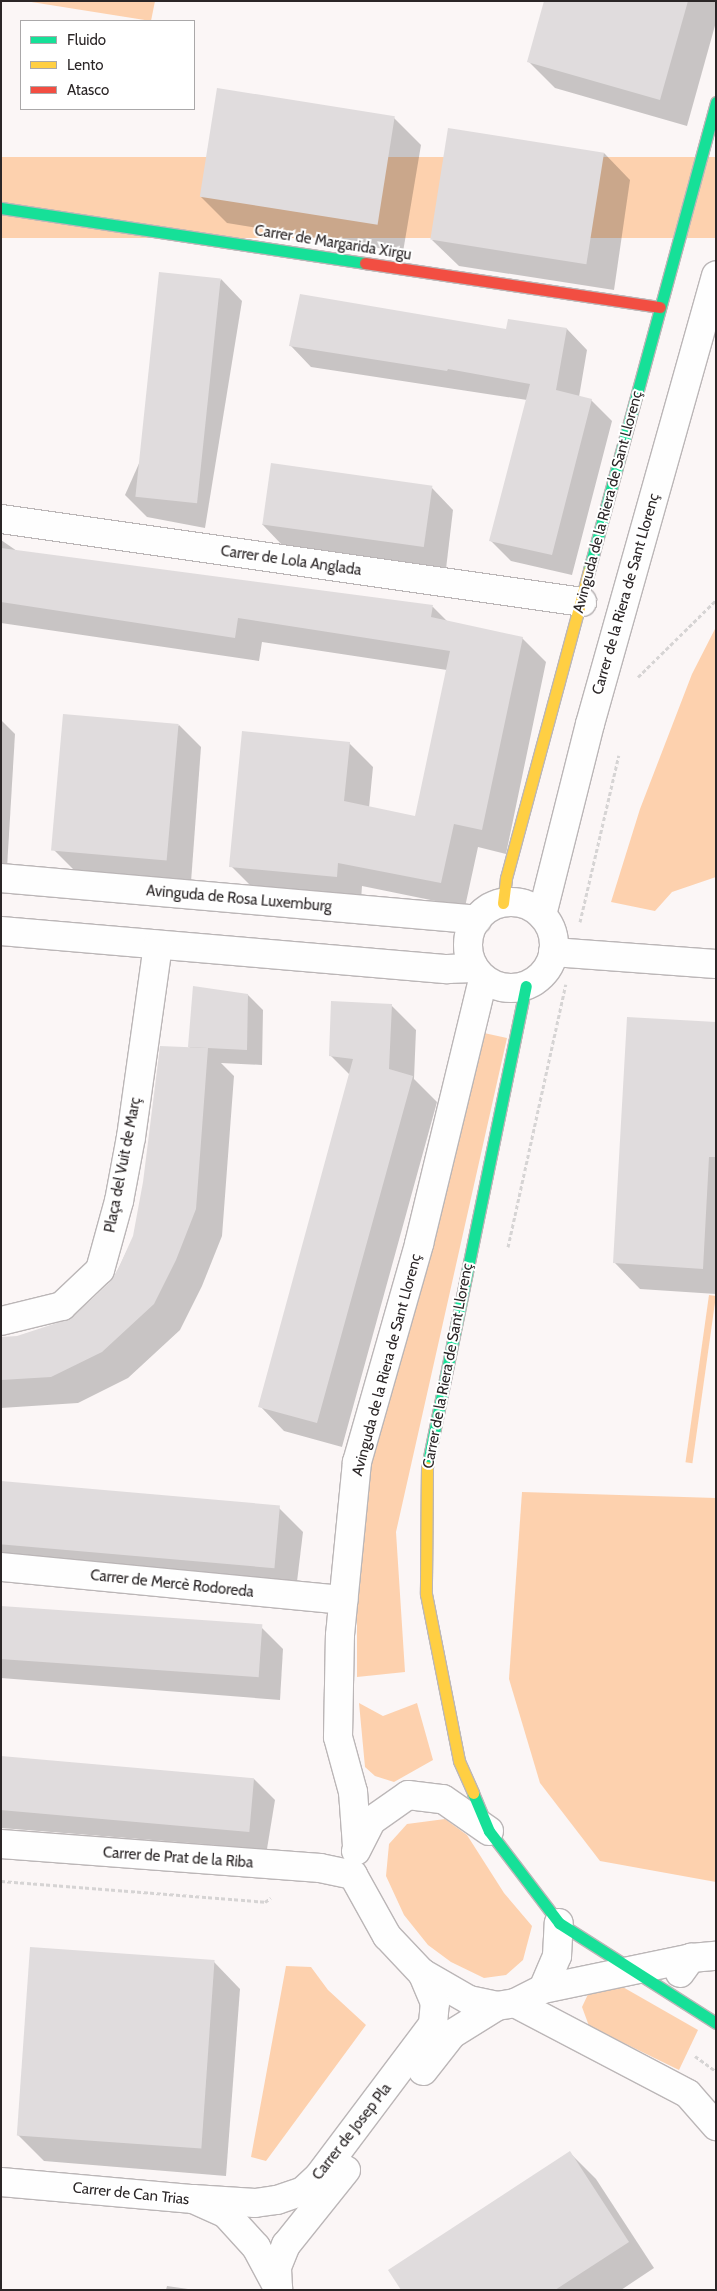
<!DOCTYPE html>
<meta charset="utf-8">
<style>
body{margin:0}
#map{position:relative;width:717px;height:2291px;overflow:hidden;background:#fbf6f6;font-family:Cabin,sans-serif}
div>[style]{position:absolute}
.green>*{inset:0;background:#fdd1ae;transform-origin:0 0}
.shadow>*{inset:0;background:#0003}
.building>*{inset:0;background:#e0dcdd;transform-origin:0 0}
.path>*{height:3px;margin-top:-1.5px;transform-origin:0;background:repeating-linear-gradient(90deg,#d6d4d4 0 4px,transparent 0 6.5px)}
.roads{filter:drop-shadow(1px 0 #bbb6b7) drop-shadow(-1px 0 #bbb6b7) drop-shadow(0 1px #bbb6b7) drop-shadow(0 -1px #bbb6b7)}
.street>*{height:28px;margin:-14px;padding:0 14px;transform-origin:14px;border-radius:14px;background:#fefefe}
.street>.ring{margin:-14px;padding:0;box-sizing:content-box;background:none;border:28px solid #fefefe;border-radius:50%}
.fast>*{height:11px;margin:-5.5px;padding:0 5.5px;transform-origin:5.5px;border-radius:5.5px;background:#16e098}
.slow>*{height:11px;margin:-5.5px;padding:0 5.5px;transform-origin:5.5px;border-radius:5.5px;background:#ffcf43}
.jam>*{height:11px;margin:-5.5px;padding:0 5.5px;transform-origin:5.5px;border-radius:5.5px;background:#f24e42}
span{translate:-50% -50%;white-space:nowrap;text-align:center;line-height:1.15;-webkit-text-stroke:4px #fff;paint-order:stroke}
.street-label{font-size:15px;color:#2b2627}
.frame{position:absolute;inset:0;border:2px solid #2b2627;pointer-events:none}
.legend{position:absolute;left:20px;top:20px;width:175px;height:90px;box-sizing:border-box;background:#fff;border:1px solid #aaa8a9;margin:0;padding:6px 9px;list-style:none;font-size:15px;color:#2b2627}
.legend li{display:flex;align-items:center;gap:10px;height:25px}
.legend b{width:25px;border:1px solid #aaa8a9}
</style>
<div id="map">
<div class="green">
<div style="clip-path:polygon(25px 1px,155px 1px,151px 21px)"></div>
<div style="left:716px;top:157px;width:81px;height:729px;rotate:90deg"></div>
<div style="clip-path:polygon(716px 627px,716px 877px,672px 892px,655px 911px,611px 902px,640px 809px,692px 674px)"></div>
<div style="clip-path:polygon(484px 1033px,507px 1038px,396px 1532px,405px 1672px,357px 1677px,357px 1522px,380px 1418px)"></div>
<div style="left:709px;top:1295px;width:7px;height:169px;rotate:8deg"></div>
<div style="clip-path:polygon(522px 1492px,716px 1498px,716px 1882px,600px 1861px,540px 1783px,509px 1679px)"></div>
<div style="clip-path:polygon(359px 1703px,383px 1716px,417px 1703px,433px 1760px,394px 1782px,375px 1776px,365px 1767px)"></div>
<div style="clip-path:polygon(445px 1819px,467px 1835px,504px 1893px,532px 1926px,523px 1960px,506px 1975px,484px 1978px,451px 1962px,428px 1945px,404px 1915px,386px 1876px,389px 1844px,407px 1824px)"></div>
<div style="clip-path:polygon(286px 1966px,311px 1967px,328px 1990px,366px 2025px,266px 2161px,251px 2157px)"></div>
<div style="clip-path:polygon(614px 1982px,698px 2030px,679px 2070px,589px 2026px,582px 2007px,591px 1988px)"></div>
</div>
<div class="shadow">
<div style="clip-path:polygon(546px 1px,716px 1px,716px 22px,687px 126px,555px 88px,529px 62px)"></div>
<div style="clip-path:polygon(394px 118px,421px 145px,403px 252px,227px 223px,200px 196px)"></div>
<div style="clip-path:polygon(604px 153px,630px 180px,614px 290px,459px 266px,432px 240px)"></div>
<div style="clip-path:polygon(221px 279px,242px 301px,205px 528px,147px 517px,125px 495px)"></div>
<div style="clip-path:polygon(567px 329px,587px 350px,579px 397px,591px 400px,612px 421px,572px 575px,511px 561px,490px 540px,527px 400px,311px 367px,291px 346px)"></div>
<div style="clip-path:polygon(432px 488px,453px 510px,446px 569px,283px 546px,262px 524px)"></div>
<div style="clip-path:polygon(1px 540px,17px 551px,433px 607px,448px 622px,522px 638px,546px 662px,506px 854px,478px 847px,465px 907px,362px 886px,361px 901px,255px 890px,231px 866px,349px 743px,373px 767px,369px 808px,416px 818px,447px 670px,262px 642px,259px 661px,1px 623px)"></div>
<div style="clip-path:polygon(1px 720px,15px 734px,7px 868px,1px 867px)"></div>
<div style="clip-path:polygon(179px 725px,201px 747px,191px 882px,76px 872px,54px 850px)"></div>
<div style="clip-path:polygon(248px 995px,263px 1010px,262px 1065px,221px 1063px,234px 1076px,222px 1236px,202px 1286px,180px 1330px,128px 1378px,78px 1403px,1px 1408px,1px 1338px,17px 1338px,67px 1322px,112px 1282px,134px 1236px,191px 1049px,189px 1047px)"></div>
<div style="clip-path:polygon(391px 1005px,416px 1030px,414px 1079px,437px 1102px,342px 1447px,284px 1431px,260px 1406px,350px 1075px,331px 1056px)"></div>
<div style="clip-path:polygon(716px 1023px,716px 1294px,640px 1289px,614px 1262px)"></div>
<div style="clip-path:polygon(1px 1484px,279px 1508px,303px 1532px,296px 1590px,1px 1567px)"></div>
<div style="clip-path:polygon(1px 1607px,262px 1628px,283px 1649px,280px 1700px,1px 1678px)"></div>
<div style="clip-path:polygon(1px 1757px,254px 1779px,275px 1800px,267px 1849px,1px 1828px)"></div>
<div style="clip-path:polygon(214px 1962px,240px 1989px,226px 2176px,44px 2161px,18px 2135px)"></div>
<div style="clip-path:polygon(570px 2153px,596px 2179px,654px 2268px,621px 2290px,403px 2290px)"></div>
<div style="clip-path:polygon(167px 2286px,195px 2290px,166px 2290px)"></div>
</div>
<div class="building">
<div style="clip-path:polygon(544px 1px,688px 1px,660px 100px,527px 62px)"></div>
<div style="left:217px;top:88px;width:180px;height:110px;rotate:9deg"></div>
<div style="left:448px;top:128px;width:158px;height:113px;rotate:9deg"></div>
<div style="left:159px;top:272px;width:62px;height:226px;rotate:6deg"></div>
<div style="clip-path:polygon(300px 294px,506px 329px,508px 319px,567px 328px,556px 390px,592px 399px,552px 555px,489px 541px,530px 384px,448px 369px,447px 371px,289px 346px)"></div>
<div style="left:271px;top:463px;width:163px;height:62px;rotate:8deg"></div>
<div style="clip-path:polygon(1px 548px,433px 605px,431px 617px,523px 637px,482px 830px,454px 824px,441px 883px,338px 863px,337px 877px,229px 867px,242px 731px,350px 742px,344px 801px,415px 816px,450px 651px,238px 618px,235px 638px,1px 602px)"></div>
<div style="left:63px;top:714px;width:116px;height:137px;rotate:5deg"></div>
<div style="clip-path:polygon(193px 986px,248px 994px,247px 1050px,188px 1047px)"></div>
<div style="clip-path:polygon(331px 1001px,392px 1004px,389px 1069px,413px 1076px,317px 1423px,258px 1407px,353px 1059px,329px 1056px)"></div>
<div style="clip-path:polygon(627px 1017px,716px 1022px,716px 1157px,709px 1157px,703px 1269px,613px 1263px)"></div>
<div style="clip-path:polygon(160px 1046px,208px 1048px,196px 1209px,176px 1260px,154px 1304px,102px 1352px,51px 1377px,1px 1380px,1px 1337px,17px 1336px,72px 1318px,111px 1281px,119px 1267px,133px 1236px,143px 1182px)"></div>
<div style="left:1px;top:1481px;width:280px;height:63px;rotate:5deg"></div>
<div style="left:1px;top:1606px;width:262px;height:53px;rotate:4deg"></div>
<div style="left:1px;top:1756px;width:254px;height:54px;rotate:5deg"></div>
<div style="left:30px;top:1947px;width:185px;height:189px;rotate:4deg"></div>
<div style="clip-path:polygon(570px 2151px,629px 2242px,555px 2290px,401px 2290px,388px 2270px)"></div>
</div>
<div class="path">
<div style="left:638px;top:677px;width:110px;rotate:-44.6deg"></div>
<div style="left:580px;top:922px;width:171px;rotate:-76.9deg"></div>
<div style="left:508px;top:1247px;width:269px;rotate:-77.6deg"></div>
<div style="left:1px;top:1881px;width:265px;rotate:4.5deg"></div>
<div style="left:265px;top:1902px;width:7px;rotate:-34deg"></div>
<div style="left:695px;top:2056px;width:24px;rotate:36deg"></div>
</div>
<div class="roads">
<div class="street">
<div style="left:1px;top:519px;width:587px;rotate:8.13deg"></div>
<div style="left:1px;top:878px;width:478px;rotate:5deg"></div>
<div class="ring" style="left:468px;top:902px;width:58px;height:58px"></div>
<div style="left:542px;top:915px;width:197px;rotate:-75.9deg"></div>
<div style="left:590px;top:724px;width:466px;rotate:-74.3deg"></div>
<div style="left:1px;top:931px;width:448px;rotate:4.9deg"></div>
<div style="left:447px;top:969px;width:27px;rotate:-2deg"></div>
<div style="left:553px;top:952px;width:163px;rotate:4.2deg"></div>
<div style="left:1px;top:1321px;width:63px;rotate:-13.8deg"></div>
<div style="left:62px;top:1306px;width:52px;rotate:-43.5deg"></div>
<div style="left:100px;top:1270px;width:72px;rotate:-74.6deg"></div>
<div style="left:119px;top:1201px;width:65px;rotate:-79.4deg"></div>
<div style="left:131px;top:1137px;width:194px;rotate:-82deg"></div>
<div style="left:1px;top:1567px;width:344px;rotate:5.5deg"></div>
<div style="left:1px;top:1844px;width:320px;rotate:4.3deg"></div>
<div style="left:320px;top:1868px;width:34px;rotate:12deg"></div>
<div style="left:357px;top:1846px;width:54px;rotate:-94.2deg"></div>
<div style="left:353px;top:1792px;width:57px;rotate:-105.3deg"></div>
<div style="left:338px;top:1737px;width:102px;rotate:-88.9deg"></div>
<div style="left:340px;top:1635px;width:174px;rotate:-84.4deg"></div>
<div style="left:357px;top:1462px;width:227px;rotate:-74.1deg"></div>
<div style="left:419px;top:1244px;width:273px;rotate:-76.4deg"></div>
<div style="left:356px;top:1851px;width:34px;rotate:-63deg"></div>
<div style="left:371px;top:1821px;width:45px;rotate:-35.1deg"></div>
<div style="left:408px;top:1795px;width:35px;rotate:7deg"></div>
<div style="left:443px;top:1799px;width:56px;rotate:34.8deg"></div>
<div style="left:353px;top:1875px;width:70px;rotate:60.9deg"></div>
<div style="left:387px;top:1936px;width:51px;rotate:46.6deg"></div>
<div style="left:422px;top:1973px;width:54px;rotate:29.9deg"></div>
<div style="left:469px;top:2000px;width:29px;rotate:12deg"></div>
<div style="left:497px;top:2006px;width:18px;rotate:-9deg"></div>
<div style="left:515px;top:2003px;width:31px;rotate:-27deg"></div>
<div style="left:543px;top:1989px;width:36px;rotate:-67deg"></div>
<div style="left:557px;top:1956px;width:33px;rotate:-87deg"></div>
<div style="left:680px;top:1973px;width:19px;rotate:-54deg"></div>
<div style="left:691px;top:1958px;width:25px;rotate:-5deg"></div>
<div style="left:543px;top:1989px;width:151px;rotate:-11.8deg"></div>
<div style="left:515px;top:2003px;width:195px;rotate:27.7deg"></div>
<div style="left:688px;top:2094px;width:43px;rotate:48.8deg"></div>
<div style="left:423px;top:2071px;width:47px;rotate:-51.9deg"></div>
<div style="left:452px;top:2034px;width:53px;rotate:-31.9deg"></div>
<div style="left:1px;top:2182px;width:193px;rotate:5.1deg"></div>
<div style="left:193px;top:2199px;width:36px;rotate:24deg"></div>
<div style="left:226px;top:2214px;width:45px;rotate:47.7deg"></div>
<div style="left:256px;top:2247px;width:47px;rotate:61.8deg"></div>
<div style="left:193px;top:2199px;width:62px;rotate:3.7deg"></div>
<div style="left:255px;top:2203px;width:22px;rotate:-8deg"></div>
<div style="left:277px;top:2200px;width:28px;rotate:-19deg"></div>
<div style="left:303px;top:2191px;width:22px;rotate:-43deg"></div>
<div style="left:319px;top:2176px;width:190px;rotate:-53.1deg"></div>
<div style="left:433px;top:2024px;width:21px;rotate:-85deg"></div>
<div style="left:435px;top:2003px;width:33px;rotate:-113deg"></div>
<div style="left:278px;top:2288px;width:21px;rotate:-93deg"></div>
<div style="left:277px;top:2267px;width:24px;rotate:-68deg"></div>
<div style="left:286px;top:2245px;width:96px;rotate:-51.3deg"></div>
</div>
<div class="fast">
<div style="left:1px;top:208px;width:368px;rotate:8.6deg"></div>
<div style="left:589px;top:570px;width:485px;rotate:-74.8deg"></div>
<div style="left:427px;top:1467px;width:491px;rotate:-78.4deg"></div>
<div style="left:473px;top:1793px;width:41px;rotate:67.2deg"></div>
<div style="left:489px;top:1831px;width:116px;rotate:52.7deg"></div>
<div style="left:559px;top:1923px;width:186px;rotate:32.5deg"></div>
</div>
<div class="slow">
<div style="left:503px;top:903px;width:25px;rotate:-83deg"></div>
<div style="left:506px;top:878px;width:319px;rotate:-74.9deg"></div>
<div style="left:427px;top:1467px;width:127px;rotate:90.5deg"></div>
<div style="left:426px;top:1594px;width:170px;rotate:78.8deg"></div>
<div style="left:459px;top:1761px;width:35px;rotate:66deg"></div>
</div>
<div class="jam">
<div style="left:365px;top:263px;width:298px;rotate:8.5deg"></div>
</div>
</div>
<div class="street-label">
<span style="left:333px;top:243px;rotate:9deg">Carrer de Margarida Xirgu</span>
<span style="left:608px;top:502px;rotate:-75deg">Avinguda de la Riera de Sant Llorenç</span>
<span style="left:291px;top:561px;rotate:8deg">Carrer de Lola Anglada</span>
<span style="left:626px;top:594px;rotate:-74deg">Carrer de la Riera de Sant Llorenç</span>
<span style="left:239px;top:899px;rotate:5deg">Avinguda de Rosa Luxemburg</span>
<span style="left:123px;top:1165px;rotate:-79deg">Plaça del Vuit de Març</span>
<span style="left:387px;top:1365px;rotate:-75deg">Avinguda de la Riera de Sant Llorenç</span>
<span style="left:448px;top:1366px;rotate:-79deg">Carrer de la Riera de Sant Llorenç</span>
<span style="left:172px;top:1584px;rotate:6deg">Carrer de Mercè Rodoreda</span>
<span style="left:178px;top:1858px;rotate:4deg">Carrer de Prat de la Riba</span>
<span style="left:352px;top:2132px;rotate:-52deg">Carrer de Josep Pla</span>
<span style="left:131px;top:2194px;rotate:6deg">Carrer de Can Trias</span>
</div>
<div class="frame"></div>
<ul class="legend">
<li><b style="height:6px;background:#16e098"></b>Fluido</li>
<li><b style="height:6px;background:#ffcf43"></b>Lento</li>
<li><b style="height:6px;background:#f24e42"></b>Atasco</li>
</ul>
</div>
